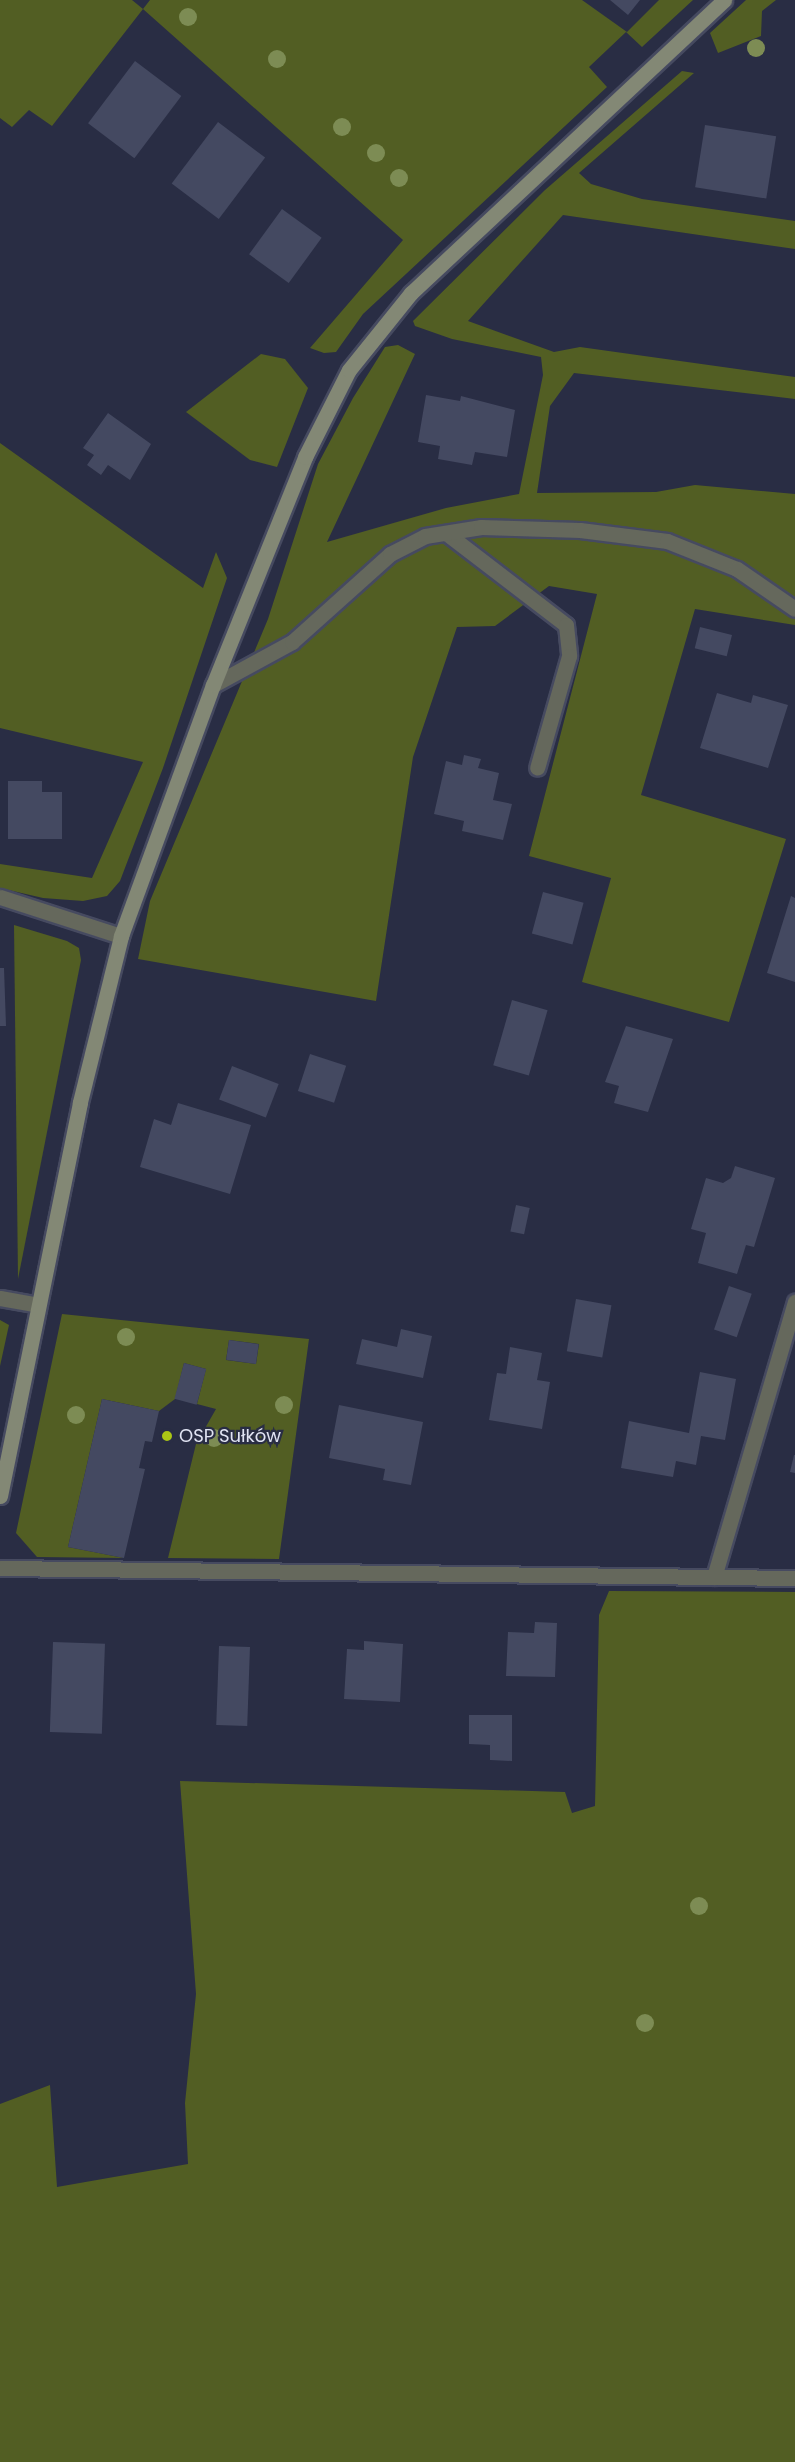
<!DOCTYPE html>
<meta charset="utf-8">
<style>
body{margin:0}
#map{position:relative;width:795px;height:2462px;overflow:hidden;background:#292d44;font-family:Poppins,sans-serif}
div>[style]{position:absolute}
.green>*{inset:0;background:#525e23}
.building>*{inset:0;background:#444961;transform-origin:0 0}
.roads{filter:drop-shadow(2px 0 #464a60) drop-shadow(-2px 0 #464a60) drop-shadow(0 2px #464a60) drop-shadow(0 -2px #464a60)}
.lane>*{height:15px;margin:-7.5px;padding:0 7.5px;transform-origin:7.5px;border-radius:7.5px;background:#65685c}
.street>*{height:15px;margin:-7.5px;padding:0 7.5px;transform-origin:7.5px;border-radius:7.5px;background:#65685c}
.secondary>*{height:15px;margin:-7.5px;padding:0 7.5px;transform-origin:7.5px;border-radius:7.5px;background:#838875}
.trees>*{width:18px;height:18px;margin:-9px;border-radius:50%;background:#7d8c54}
.dots>*{width:16px;height:16px;translate:-50% -50%;box-sizing:border-box;border:3px solid #292d44;border-radius:50%}
span{translate:-50% -50%;white-space:nowrap;text-align:center;line-height:1.15;-webkit-text-stroke:4.5px #292d44;paint-order:stroke}
.poi-label{font-size:18px;color:#e1e4f3}
.left{translate:0 -50%;text-align:left}
</style>
<div id="map">
<div class="green">
<div style="clip-path:polygon(0 0,132px 0,143px 9px,150px 0,582px 0,627px 32px,659px 0,693px 0,642px 47px,626px 32px,589px 67px,607px 87px,363px 314px,336px 352px,324px 353px,310px 348px,403px 240px,143px 9px,52px 126px,29px 110px,12px 127px,0 118px)"></div>
<div style="clip-path:polygon(746px 0,776px 0,762px 11px,761px 36px,718px 53px,710px 33px)"></div>
<div style="clip-path:polygon(682px 71px,694px 73px,579px 173px,591px 184px,642px 199px,795px 221px,795px 249px,563px 215px,468px 321px,554px 352px,580px 347px,795px 377px,795px 399px,574px 373px,550px 406px,537px 493px,656px 492px,695px 485px,795px 494px,795px 625px,695px 609px,641px 795px,786px 839px,729px 1022px,582px 982px,611px 878px,529px 856px,597px 594px,549px 586px,495px 626px,457px 627px,413px 757px,376px 1001px,138px 959px,150px 901px,268px 619px,318px 464px,353px 398px,385px 347px,398px 345px,415px 354px,327px 542px,446px 508px,519px 494px,543px 375px,541px 357px,452px 339px,415px 326px,413px 321px,545px 190px)"></div>
<div style="clip-path:polygon(261px 354px,285px 359px,308px 388px,277px 467px,250px 460px,186px 412px)"></div>
<div style="clip-path:polygon(0 443px,203px 588px,216px 552px,227px 578px,163px 768px,120px 881px,107px 896px,83px 901px,43px 898px,0 888px,0 864px,92px 878px,143px 762px,0 728px)"></div>
<div style="clip-path:polygon(14px 925px,67px 941px,79px 948px,81px 960px,18px 1279px)"></div>
<div style="clip-path:polygon(evenodd,62px 1314px,309px 1339px,279px 1559px,168px 1558px,196px 1444px,216px 1409px,197px 1404px,206px 1369px,184px 1363px,175px 1399px,159px 1411px,102px 1399px,68px 1547px,124px 1558px,37px 1557px,16px 1533px,62px 1314px,229px 1340px,259px 1344px,256px 1364px,226px 1360px,229px 1340px)"></div>
<div style="clip-path:polygon(0 1320px,9px 1325px,0 1366px)"></div>
<div style="clip-path:polygon(609px 1591px,795px 1592px,795px 2462px,0 2462px,0 2104px,50px 2085px,57px 2187px,188px 2164px,185px 2103px,196px 1994px,180px 1781px,565px 1792px,572px 1813px,595px 1806px,599px 1615px)"></div>
</div>
<div class="building">
<div style="clip-path:polygon(610px 0,640px 0,628px 15px)"></div>
<div style="left:135px;top:61px;width:58px;height:78px;rotate:37deg"></div>
<div style="left:218px;top:122px;width:59px;height:77px;rotate:37deg"></div>
<div style="left:705px;top:125px;width:72px;height:63px;rotate:9deg"></div>
<div style="left:282px;top:209px;width:49px;height:56px;rotate:36deg"></div>
<div style="clip-path:polygon(426px 395px,460px 401px,461px 396px,515px 410px,507px 457px,475px 452px,472px 465px,438px 459px,440px 446px,418px 442px)"></div>
<div style="clip-path:polygon(108px 413px,151px 444px,130px 480px,108px 465px,101px 475px,87px 465px,94px 455px,83px 448px)"></div>
<div style="left:700px;top:627px;width:33px;height:22px;rotate:14deg"></div>
<div style="clip-path:polygon(717px 693px,751px 703px,753px 695px,788px 705px,768px 768px,700px 748px)"></div>
<div style="clip-path:polygon(464px 755px,481px 759px,478px 768px,499px 773px,493px 800px,512px 804px,503px 840px,462px 831px,464px 821px,434px 814px,446px 761px,462px 765px)"></div>
<div style="clip-path:polygon(8px 781px,42px 781px,42px 792px,62px 792px,62px 839px,8px 839px)"></div>
<div style="left:543px;top:892px;width:42px;height:43px;rotate:15deg"></div>
<div style="clip-path:polygon(791px 896px,795px 898px,795px 982px,767px 973px)"></div>
<div style="clip-path:polygon(0 968px,4px 968px,6px 1026px,0 1026px)"></div>
<div style="left:512px;top:1000px;width:37px;height:68px;rotate:16deg"></div>
<div style="clip-path:polygon(626px 1026px,673px 1039px,648px 1112px,614px 1103px,619px 1086px,605px 1082px)"></div>
<div style="left:310px;top:1054px;width:38px;height:39px;rotate:18deg"></div>
<div style="left:232px;top:1066px;width:50px;height:36px;rotate:21deg"></div>
<div style="clip-path:polygon(178px 1103px,251px 1125px,230px 1194px,140px 1167px,154px 1119px,171px 1125px)"></div>
<div style="clip-path:polygon(735px 1166px,775px 1178px,754px 1247px,746px 1245px,737px 1274px,698px 1263px,706px 1233px,691px 1229px,706px 1178px,723px 1183px,731px 1178px)"></div>
<div style="left:516px;top:1205px;width:14px;height:27px;rotate:12deg"></div>
<div style="left:729px;top:1286px;width:24px;height:46px;rotate:19deg"></div>
<div style="left:576px;top:1299px;width:36px;height:53px;rotate:10deg"></div>
<div style="clip-path:polygon(401px 1329px,432px 1336px,423px 1378px,356px 1364px,362px 1339px,397px 1347px)"></div>
<div style="left:229px;top:1340px;width:30px;height:20px;rotate:8deg"></div>
<div style="clip-path:polygon(510px 1347px,542px 1353px,537px 1380px,550px 1382px,542px 1429px,489px 1420px,497px 1373px,506px 1374px)"></div>
<div style="left:184px;top:1363px;width:23px;height:37px;rotate:15deg"></div>
<div style="clip-path:polygon(700px 1372px,736px 1379px,725px 1440px,701px 1436px,696px 1465px,676px 1461px,673px 1477px,621px 1468px,629px 1421px,689px 1433px)"></div>
<div style="clip-path:polygon(102px 1399px,159px 1411px,152px 1442px,145px 1441px,139px 1468px,145px 1469px,124px 1558px,68px 1547px)"></div>
<div style="clip-path:polygon(339px 1405px,423px 1422px,411px 1485px,383px 1480px,385px 1469px,329px 1458px)"></div>
<div style="clip-path:polygon(794px 1455px,795px 1455px,795px 1473px,790px 1472px)"></div>
<div style="clip-path:polygon(535px 1622px,557px 1623px,555px 1677px,506px 1676px,508px 1632px,534px 1633px)"></div>
<div style="clip-path:polygon(364px 1641px,403px 1644px,400px 1702px,344px 1699px,347px 1649px,364px 1650px)"></div>
<div style="left:53px;top:1642px;width:52px;height:90px;rotate:2deg"></div>
<div style="left:219px;top:1646px;width:31px;height:79px;rotate:2deg"></div>
<div style="clip-path:polygon(469px 1715px,512px 1715px,512px 1761px,490px 1760px,490px 1745px,469px 1744px)"></div>
</div>
<div class="roads">
<div class="lane">
<div style="left:446px;top:533px;width:151px;rotate:37.5deg"></div>
<div style="left:566px;top:625px;width:31px;rotate:84deg"></div>
<div style="left:569px;top:656px;width:116px;rotate:105.9deg"></div>
<div style="left:213px;top:685px;width:90px;rotate:-28.6deg"></div>
<div style="left:292px;top:642px;width:132px;rotate:-41.9deg"></div>
<div style="left:390px;top:554px;width:39px;rotate:-27deg"></div>
<div style="left:425px;top:536px;width:57px;rotate:-9.1deg"></div>
<div style="left:481px;top:527px;width:99px;rotate:1.7deg"></div>
<div style="left:580px;top:530px;width:88px;rotate:7.2deg"></div>
<div style="left:667px;top:541px;width:75px;rotate:21.8deg"></div>
<div style="left:737px;top:569px;width:70px;rotate:34.6deg"></div>
<div style="left:714px;top:1577px;width:287px;rotate:-73.6deg"></div>
</div>
<div class="street">
<div style="left:0;top:897px;width:127px;rotate:17.9deg"></div>
<div style="left:0;top:1298px;width:39px;rotate:10deg"></div>
<div style="left:0;top:1568px;width:795px;rotate:0.72deg"></div>
</div>
<div class="secondary">
<div style="left:0;top:1496px;width:402px;rotate:-78.5deg"></div>
<div style="left:80px;top:1102px;width:171px;rotate:-76.1deg"></div>
<div style="left:121px;top:936px;width:267px;rotate:-69.9deg"></div>
<div style="left:213px;top:685px;width:246px;rotate:-68deg"></div>
<div style="left:305px;top:457px;width:97px;rotate:-63.2deg"></div>
<div style="left:349px;top:370px;width:99px;rotate:-51.2deg"></div>
<div style="left:411px;top:293px;width:429px;rotate:-43.1deg"></div>
</div>
</div>
<div class="trees">
<div style="left:188px;top:17px"></div>
<div style="left:756px;top:48px"></div>
<div style="left:277px;top:59px"></div>
<div style="left:342px;top:127px"></div>
<div style="left:376px;top:153px"></div>
<div style="left:399px;top:178px"></div>
<div style="left:126px;top:1337px"></div>
<div style="left:284px;top:1405px"></div>
<div style="left:76px;top:1415px"></div>
<div style="left:214px;top:1438px"></div>
<div style="left:699px;top:1906px"></div>
<div style="left:645px;top:2023px"></div>
</div>
<div class="dots">
<div style="left:167px;top:1436px;background:#abc615"></div>
</div>
<div class="poi-label">
<span class="left" style="left:179px;top:1436px">OSP Sułków</span>
</div>
</div>
